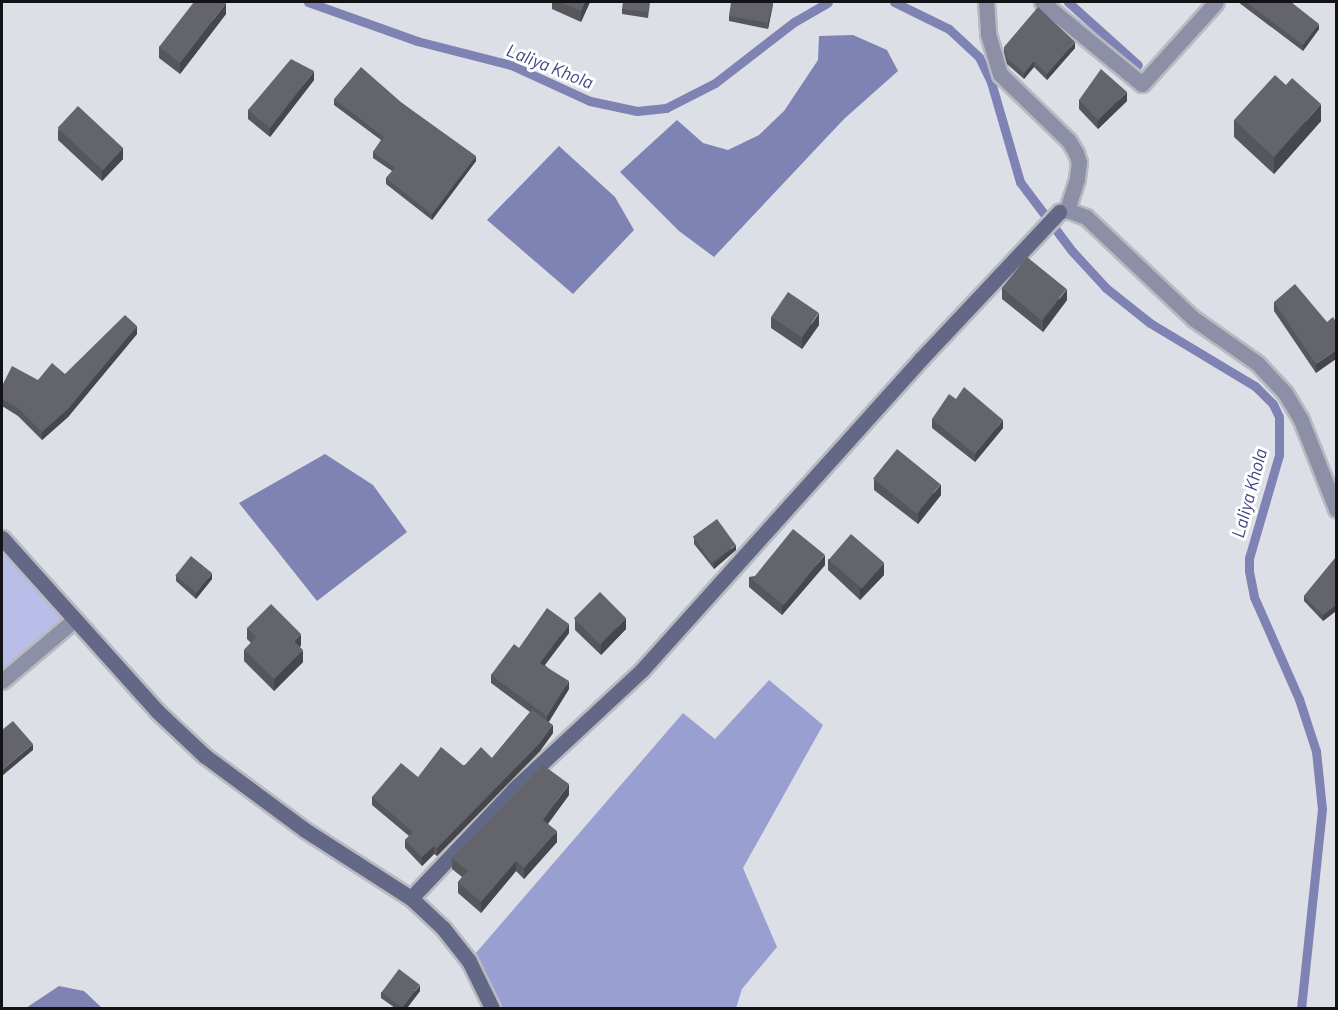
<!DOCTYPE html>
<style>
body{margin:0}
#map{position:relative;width:1338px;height:1010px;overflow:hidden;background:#dddfe7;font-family:Barlow,sans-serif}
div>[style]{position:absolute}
.green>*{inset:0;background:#b9bee8}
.forest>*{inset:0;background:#999fd1}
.water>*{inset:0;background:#7e83b3}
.stream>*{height:9px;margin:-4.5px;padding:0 4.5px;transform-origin:4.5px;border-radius:4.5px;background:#7e83b3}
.roads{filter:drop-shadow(2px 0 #b9bac1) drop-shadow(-2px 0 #b9bac1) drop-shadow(0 2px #b9bac1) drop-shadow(0 -2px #b9bac1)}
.street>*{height:15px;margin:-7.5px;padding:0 7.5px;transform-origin:7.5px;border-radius:7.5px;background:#8c8fa5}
.secondary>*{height:15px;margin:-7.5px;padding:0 7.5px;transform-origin:7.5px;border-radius:7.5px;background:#646887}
.wall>*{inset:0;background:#56575d}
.shaded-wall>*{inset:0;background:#46474c}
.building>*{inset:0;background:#64656c;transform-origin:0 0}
span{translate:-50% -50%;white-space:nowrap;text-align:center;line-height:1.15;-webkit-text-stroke:6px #fff;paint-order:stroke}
.water-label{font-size:18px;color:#414382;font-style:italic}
.frame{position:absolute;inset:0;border:3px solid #131316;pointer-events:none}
</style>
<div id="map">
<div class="green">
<div style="clip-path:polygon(2px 538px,74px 620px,2px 681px)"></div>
</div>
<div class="forest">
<div style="clip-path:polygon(769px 680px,823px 725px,743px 868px,777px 947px,742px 989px,736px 1008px,492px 1008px,469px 961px,683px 713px,715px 739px)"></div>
</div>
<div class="water">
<div style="clip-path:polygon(853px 35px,887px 50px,898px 71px,844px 119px,714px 257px,679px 231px,620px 172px,677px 120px,703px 143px,728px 150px,759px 135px,784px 111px,818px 60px,819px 36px)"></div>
<div style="clip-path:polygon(559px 146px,615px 197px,634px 230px,573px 294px,487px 220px)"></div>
<div style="clip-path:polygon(325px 454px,373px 485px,407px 532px,317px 601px,239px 503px)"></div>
<div style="clip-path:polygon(59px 986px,84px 991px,102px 1008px,26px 1008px)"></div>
</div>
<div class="stream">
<div style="left:308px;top:2px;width:116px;rotate:19.7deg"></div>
<div style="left:417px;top:41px;width:97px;rotate:14.3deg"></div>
<div style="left:511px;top:65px;width:87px;rotate:24.5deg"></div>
<div style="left:590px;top:101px;width:48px;rotate:12deg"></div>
<div style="left:637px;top:111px;width:29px;rotate:-6deg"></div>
<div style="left:666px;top:108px;width:55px;rotate:-27deg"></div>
<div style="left:715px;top:83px;width:100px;rotate:-37.7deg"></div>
<div style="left:794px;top:22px;width:39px;rotate:-30deg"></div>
<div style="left:894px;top:2px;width:61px;rotate:26.1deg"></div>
<div style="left:949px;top:29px;width:41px;rotate:43deg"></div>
<div style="left:979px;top:57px;width:28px;rotate:64deg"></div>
<div style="left:991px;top:82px;width:104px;rotate:73.8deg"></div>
<div style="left:1020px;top:182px;width:86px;rotate:53deg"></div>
<div style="left:1072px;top:251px;width:50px;rotate:47.4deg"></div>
<div style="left:1106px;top:288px;width:56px;rotate:38.5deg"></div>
<div style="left:1150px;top:323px;width:122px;rotate:31deg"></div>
<div style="left:1255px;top:386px;width:25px;rotate:45deg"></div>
<div style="left:1273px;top:404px;width:14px;rotate:65deg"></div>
<div style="left:1279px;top:417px;width:38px;rotate:90deg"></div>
<div style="left:1279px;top:455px;width:107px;rotate:106.2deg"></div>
<div style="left:1249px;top:558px;width:13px;rotate:90deg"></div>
<div style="left:1249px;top:571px;width:26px;rotate:79deg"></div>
<div style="left:1254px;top:597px;width:111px;rotate:66.2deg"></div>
<div style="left:1299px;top:699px;width:55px;rotate:71.9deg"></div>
<div style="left:1316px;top:751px;width:58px;rotate:84.1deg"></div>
<div style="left:1322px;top:809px;width:200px;rotate:96deg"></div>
<div style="left:1068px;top:2px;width:94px;rotate:42deg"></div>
</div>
<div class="roads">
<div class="street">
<div style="left:986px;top:2px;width:32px;rotate:86deg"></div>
<div style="left:988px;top:34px;width:42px;rotate:73.3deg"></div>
<div style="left:1000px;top:74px;width:96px;rotate:44.2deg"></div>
<div style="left:1069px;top:141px;width:14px;rotate:60deg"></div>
<div style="left:1076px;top:153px;width:9px;rotate:72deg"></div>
<div style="left:1079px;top:162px;width:17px;rotate:97deg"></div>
<div style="left:1077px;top:179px;width:33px;rotate:108deg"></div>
<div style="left:1042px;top:2px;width:129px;rotate:39.4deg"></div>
<div style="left:1142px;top:84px;width:110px;rotate:-47.9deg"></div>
<div style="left:1059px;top:212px;width:8px;rotate:-14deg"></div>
<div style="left:1067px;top:210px;width:20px;rotate:20deg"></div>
<div style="left:1086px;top:217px;width:149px;rotate:43.4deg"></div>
<div style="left:1194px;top:319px;width:77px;rotate:34.9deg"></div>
<div style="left:1257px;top:363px;width:41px;rotate:47deg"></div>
<div style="left:1285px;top:393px;width:31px;rotate:59deg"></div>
<div style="left:1301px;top:420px;width:96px;rotate:68.5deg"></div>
<div style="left:2px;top:681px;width:94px;rotate:-40.3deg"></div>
</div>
<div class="secondary">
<div style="left:2px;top:538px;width:232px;rotate:48.1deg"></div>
<div style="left:157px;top:711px;width:66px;rotate:43.2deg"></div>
<div style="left:205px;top:756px;width:124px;rotate:36.5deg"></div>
<div style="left:305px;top:830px;width:126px;rotate:32.7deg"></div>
<div style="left:411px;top:898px;width:44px;rotate:43.2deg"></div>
<div style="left:443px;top:928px;width:42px;rotate:51.8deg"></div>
<div style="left:469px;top:961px;width:52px;rotate:63.9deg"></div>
<div style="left:411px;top:898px;width:151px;rotate:-46.6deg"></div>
<div style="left:515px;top:788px;width:173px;rotate:-42.9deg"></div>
<div style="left:642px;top:670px;width:418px;rotate:-48.1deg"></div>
<div style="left:921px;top:359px;width:202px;rotate:-46.8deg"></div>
</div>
</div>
<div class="wall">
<div style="clip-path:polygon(552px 2px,590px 2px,581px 22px,552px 9px)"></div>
<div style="clip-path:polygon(650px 2px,648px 18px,622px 14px,622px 9px)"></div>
<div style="clip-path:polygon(773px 2px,768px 29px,729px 21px,729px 16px)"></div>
<div style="clip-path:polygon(1238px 2px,1291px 2px,1319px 29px,1303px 51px)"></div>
<div style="clip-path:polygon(226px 14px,180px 74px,159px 58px,159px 47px)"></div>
<div style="clip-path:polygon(1004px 47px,1075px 48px,1047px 80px,1034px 67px,1024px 79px,1007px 64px,1004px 52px)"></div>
<div style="clip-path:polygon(314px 80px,270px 137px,248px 119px,248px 110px)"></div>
<div style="clip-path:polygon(334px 99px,402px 103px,476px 161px,432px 220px,386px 184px,386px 178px,392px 171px,373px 158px,373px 152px,381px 140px,334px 105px)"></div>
<div style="clip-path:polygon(1079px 100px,1127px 101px,1098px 129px,1079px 109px)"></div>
<div style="clip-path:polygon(1234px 120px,1321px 121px,1274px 174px,1234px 137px)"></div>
<div style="clip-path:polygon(58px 129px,123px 159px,102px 181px,58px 140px)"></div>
<div style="clip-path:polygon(1002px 288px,1067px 300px,1043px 332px,1002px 299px)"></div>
<div style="clip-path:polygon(1274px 302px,1327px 322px,1316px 373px,1274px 311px)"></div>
<div style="clip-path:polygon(771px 317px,819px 325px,802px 349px,771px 328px)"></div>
<div style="clip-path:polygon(137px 334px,68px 417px,42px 440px,18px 416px,2px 406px,2px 386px,38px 380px,65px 374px)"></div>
<div style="clip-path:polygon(932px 419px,1003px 428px,975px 462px,932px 428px)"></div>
<div style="clip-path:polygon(874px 479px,941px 495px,918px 524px,874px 490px)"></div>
<div style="clip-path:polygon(694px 538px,736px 550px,714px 569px,694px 544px)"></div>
<div style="clip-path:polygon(1336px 557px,1336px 611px,1323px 621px,1304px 601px,1304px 596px)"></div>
<div style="clip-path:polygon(828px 559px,884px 575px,860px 600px,828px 570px)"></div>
<div style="clip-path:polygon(825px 565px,782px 615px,749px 587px,749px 577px)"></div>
<div style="clip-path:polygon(176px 576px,212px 579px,196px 599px,176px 581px)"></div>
<div style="clip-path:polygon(575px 619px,626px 629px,601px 655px,575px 630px)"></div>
<div style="clip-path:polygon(247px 628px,301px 645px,300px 647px,303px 662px,274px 691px,244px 661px,244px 650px,251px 643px,247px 639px)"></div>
<div style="clip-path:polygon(569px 633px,545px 665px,569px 689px,548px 722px,553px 733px,540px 751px,437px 856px,434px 854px,422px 866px,405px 848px,405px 840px,409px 836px,372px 805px,372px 797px,418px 777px,492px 758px,530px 712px,491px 683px,491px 675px,519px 648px)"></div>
<div style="clip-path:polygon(569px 795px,548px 824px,557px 842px,524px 879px,516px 871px,481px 913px,458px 893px,458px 882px,462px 877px,452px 869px,452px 858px)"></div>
<div style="clip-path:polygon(420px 991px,407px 1008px,395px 1008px,381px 998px,381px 992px)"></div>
</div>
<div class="shaded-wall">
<div style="clip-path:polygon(585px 2px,590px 2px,581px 22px,581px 11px)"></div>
<div style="clip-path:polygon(773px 2px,773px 5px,768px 29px,768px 23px)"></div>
<div style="clip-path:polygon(226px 3px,226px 14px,180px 74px,180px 63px)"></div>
<div style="clip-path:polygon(1319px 24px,1319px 29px,1303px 51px,1303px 45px)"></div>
<div style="clip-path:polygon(1075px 42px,1075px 48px,1047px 80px,1047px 74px)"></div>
<div style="clip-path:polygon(1034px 61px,1034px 67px,1024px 79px,1024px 73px)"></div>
<div style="clip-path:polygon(314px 71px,314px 80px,270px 137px,270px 128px)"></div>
<div style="clip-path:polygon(1127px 92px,1127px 101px,1098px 129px,1098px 120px)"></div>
<div style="clip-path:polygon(1321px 104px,1321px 121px,1274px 174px,1274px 157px)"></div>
<div style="clip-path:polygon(123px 148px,123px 159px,102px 181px,102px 170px)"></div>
<div style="clip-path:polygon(476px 156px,476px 161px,432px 220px,432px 214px)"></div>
<div style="clip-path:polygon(1067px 289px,1067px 300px,1043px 332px,1043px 320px)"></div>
<div style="clip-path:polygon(819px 313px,819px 325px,802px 349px,802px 338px)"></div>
<div style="clip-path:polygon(137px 326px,137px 334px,68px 417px,42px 440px,42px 432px)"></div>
<div style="clip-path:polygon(1336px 350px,1336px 359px,1316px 373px,1316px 364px)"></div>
<div style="clip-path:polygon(1003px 420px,1003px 428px,975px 462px,975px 454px)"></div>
<div style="clip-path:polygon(941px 484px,941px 495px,918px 524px,918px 513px)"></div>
<div style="clip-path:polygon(736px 545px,736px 550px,714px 569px,714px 563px)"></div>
<div style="clip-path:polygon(825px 555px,825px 565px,782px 615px,782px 605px)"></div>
<div style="clip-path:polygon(884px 563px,884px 575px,860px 600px,860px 589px)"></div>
<div style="clip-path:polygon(212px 573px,212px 579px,196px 599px,196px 594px)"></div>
<div style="clip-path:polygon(1336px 605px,1336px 611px,1323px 621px,1323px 615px)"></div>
<div style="clip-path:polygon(626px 618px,626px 629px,601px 655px,601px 644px)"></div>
<div style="clip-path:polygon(569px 624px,569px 633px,540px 671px,540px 663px)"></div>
<div style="clip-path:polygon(301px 634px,301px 645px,294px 653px,294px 641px)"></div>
<div style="clip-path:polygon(303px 650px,303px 662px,274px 691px,274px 679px)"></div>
<div style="clip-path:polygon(569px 681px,569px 689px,547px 725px,547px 716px)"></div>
<div style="clip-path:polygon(553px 725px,553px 733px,540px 751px,437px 856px,437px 848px)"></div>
<div style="clip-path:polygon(33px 744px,33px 750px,2px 776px,2px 770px)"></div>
<div style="clip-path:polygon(569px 784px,569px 795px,543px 830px,543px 820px)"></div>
<div style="clip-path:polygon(557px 831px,557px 842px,524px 879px,524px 868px)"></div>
<div style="clip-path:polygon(434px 846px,434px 854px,422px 866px,422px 857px)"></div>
<div style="clip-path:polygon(516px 861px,516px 871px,481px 913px,481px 902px)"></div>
<div style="clip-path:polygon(420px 985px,420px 991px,407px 1008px,402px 1008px)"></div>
</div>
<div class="building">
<div style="clip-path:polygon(194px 2px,225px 2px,226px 3px,180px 63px,159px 47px)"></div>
<div style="clip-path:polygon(560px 2px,585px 2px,581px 11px)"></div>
<div style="clip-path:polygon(623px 2px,649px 2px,648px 12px,622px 9px)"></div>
<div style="clip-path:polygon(731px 2px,773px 2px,768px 23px,729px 16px)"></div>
<div style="clip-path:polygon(1246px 2px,1291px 2px,1319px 24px,1303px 45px)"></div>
<div style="clip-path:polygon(1038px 7px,1075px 42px,1047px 74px,1034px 61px,1024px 73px,1007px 58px,1004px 47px)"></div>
<div style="clip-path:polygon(291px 59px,314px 71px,270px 128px,248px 110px)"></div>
<div style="clip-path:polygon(361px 67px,402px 103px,476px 156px,432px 214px,386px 178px,395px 168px,373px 152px,384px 137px,334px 99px)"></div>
<div style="clip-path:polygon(1101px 69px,1127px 92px,1098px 120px,1079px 100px)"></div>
<div style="clip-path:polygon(1275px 75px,1286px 85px,1292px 78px,1321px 104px,1274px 157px,1234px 120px)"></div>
<div style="left:78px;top:106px;width:62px;height:30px;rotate:43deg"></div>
<div style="left:1027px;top:257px;width:51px;height:40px;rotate:39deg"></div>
<div style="clip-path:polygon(1295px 284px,1327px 322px,1333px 317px,1336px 322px,1336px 350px,1316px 364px,1274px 302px)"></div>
<div style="left:788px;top:292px;width:37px;height:30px;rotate:34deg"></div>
<div style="clip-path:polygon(125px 315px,137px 326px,68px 409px,42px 432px,18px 408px,2px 399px,2px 386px,12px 366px,38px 380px,52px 363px,65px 374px)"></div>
<div style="clip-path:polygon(964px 387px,1003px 420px,975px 454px,932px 419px,949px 394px,956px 399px)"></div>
<div style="left:897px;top:449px;width:56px;height:38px;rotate:39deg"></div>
<div style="left:717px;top:519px;width:32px;height:30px;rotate:54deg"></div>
<div style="left:793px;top:529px;width:41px;height:65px;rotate:39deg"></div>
<div style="left:851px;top:534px;width:44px;height:34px;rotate:41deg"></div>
<div style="left:191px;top:556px;width:27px;height:25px;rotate:39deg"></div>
<div style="clip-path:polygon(1336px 557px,1336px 605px,1323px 615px,1304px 596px)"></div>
<div style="left:600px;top:592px;width:37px;height:37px;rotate:45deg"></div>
<div style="clip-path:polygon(271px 604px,301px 634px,294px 641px,303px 650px,274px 679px,244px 650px,256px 637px,247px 628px)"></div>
<div style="clip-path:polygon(547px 608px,569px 624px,540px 663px,569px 681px,547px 716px,491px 675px,514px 644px,519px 648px)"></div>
<div style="clip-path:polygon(532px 710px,553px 725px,540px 743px,437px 848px,434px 846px,422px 857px,405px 840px,413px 832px,372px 797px,401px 763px,418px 777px,441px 747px,464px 766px,481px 747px,492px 758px)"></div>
<div style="clip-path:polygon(13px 721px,33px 744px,2px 770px,2px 730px)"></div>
<div style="clip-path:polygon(543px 765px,569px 784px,543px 820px,557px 831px,524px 868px,516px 861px,481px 902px,458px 882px,468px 871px,452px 858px)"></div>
<div style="left:399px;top:969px;width:26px;height:29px;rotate:37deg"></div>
</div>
<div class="water-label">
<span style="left:550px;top:66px;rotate:22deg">Laliya Khola</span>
<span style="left:1249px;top:493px;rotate:-75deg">Laliya Khola</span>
</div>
<div class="frame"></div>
</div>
